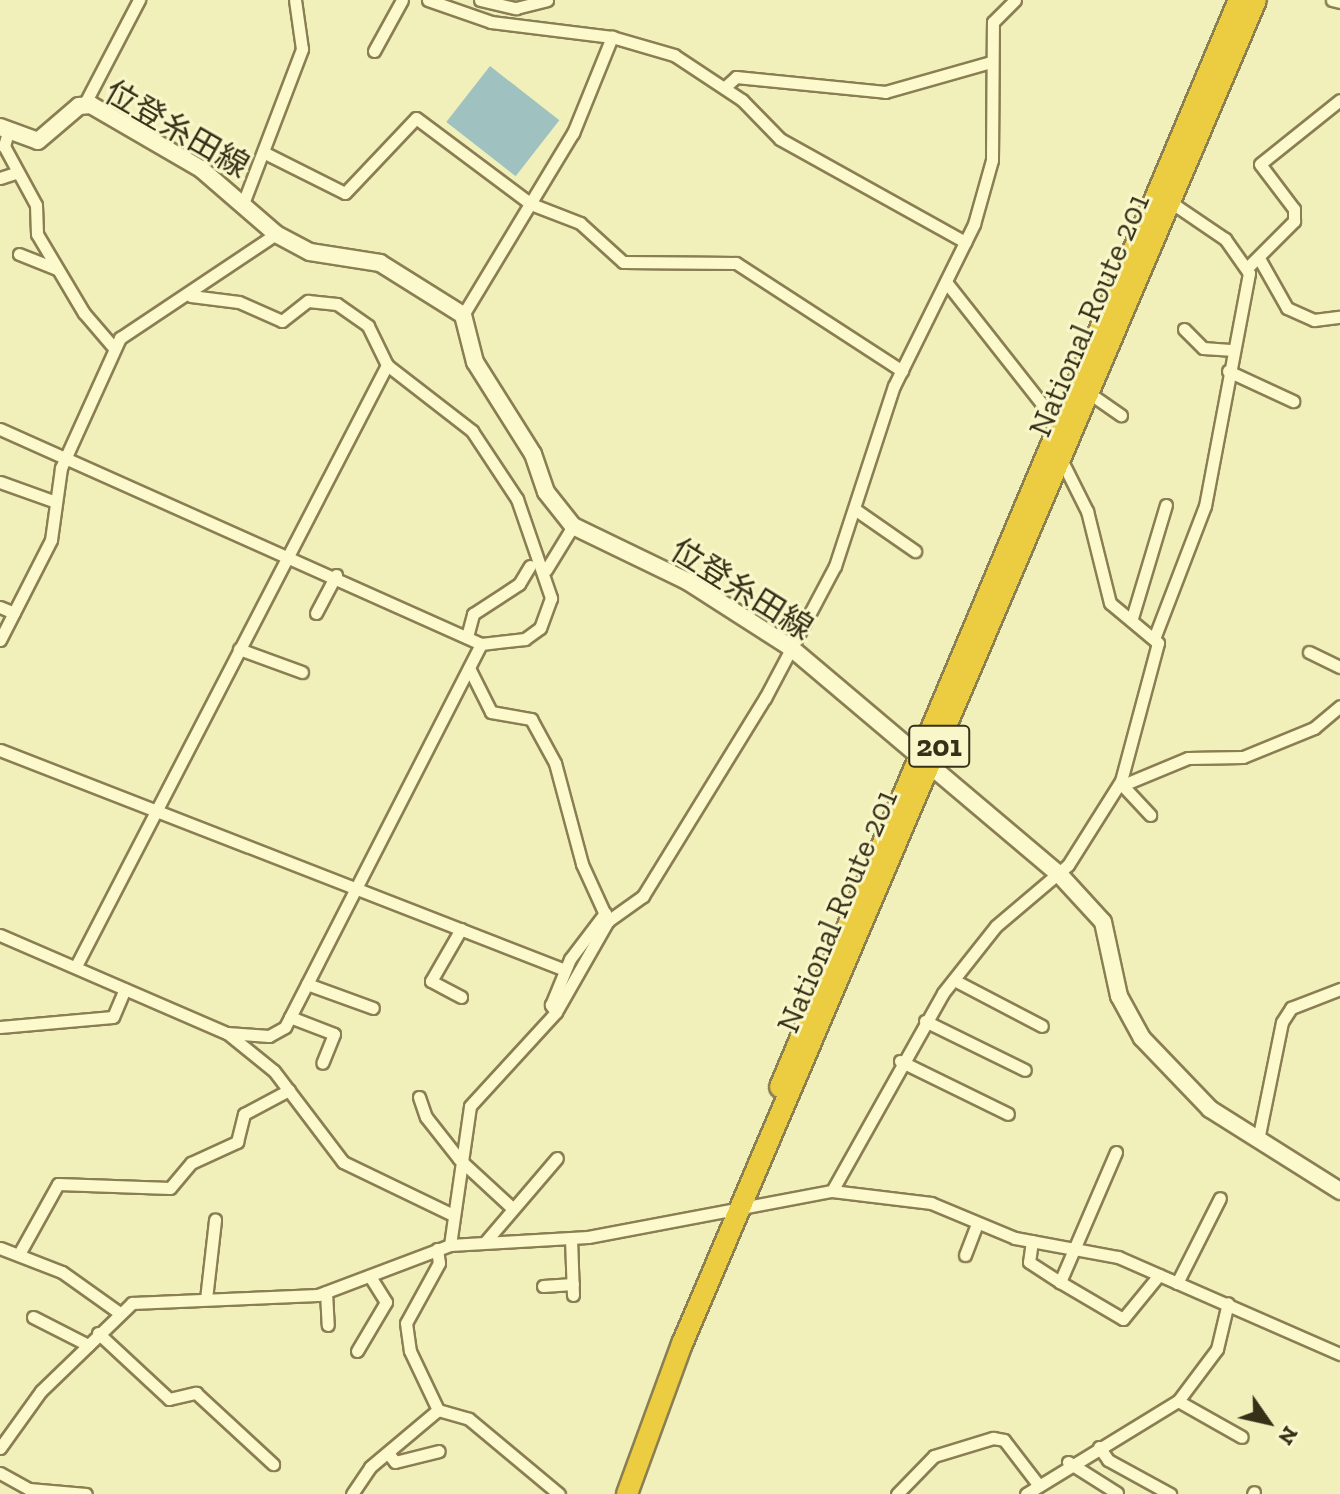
<!DOCTYPE html>
<meta charset="utf-8">
<style>
body{margin:0}
#map{position:relative;width:1340px;height:1494px;overflow:hidden;background:#f2f0ba;font-family:"Zilla Slab","Noto Sans JP",serif}
div>[style]{position:absolute}
.water>*{inset:0;background:#9fc2c0;transform-origin:0 0}
.roads{filter:drop-shadow(2px 0 #8a7e53) drop-shadow(-2px 0 #8a7e53) drop-shadow(0 2px #8a7e53) drop-shadow(0 -2px #8a7e53)}
.street>*{height:11px;margin:-5.5px;padding:0 5.5px;transform-origin:5.5px;border-radius:5.5px;background:#fcfacd}
.secondary>*{height:16px;margin:-8px;padding:0 8px;transform-origin:8px;border-radius:8px;background:#fcfacd}
.highway>*{height:20px;margin:-10px;padding:0 10px;transform-origin:10px;border-radius:10px;background:#eccc40}
span{translate:-50% -50%;white-space:nowrap;text-align:center;line-height:1.15;-webkit-text-stroke:6px #f9f7ca;paint-order:stroke}
.shield-label span{padding:2px 6px;background:#f9f7ca;border:2px solid;border-radius:6px;-webkit-text-stroke-width:0}
.shield-label{font-size:30px;color:#373019;font-weight:700}
.street-label{font-size:32px;color:#373019}
.north{position:absolute;left:1228px;top:1382px;width:80px;height:80px;-webkit-text-stroke:6px #f9f7ca;paint-order:stroke;rotate:124deg;font-size:22px;font-weight:700;line-height:32px;text-align:center;color:#373019}
.north::after{content:'';display:block;margin:auto;width:28px;height:36px;background:#373019;clip-path:polygon(50% 0,100% 100%,50% 72%,0 100%)}
</style>
<div id="map">
<div class="water">
<div style="left:490px;top:66px;width:88px;height:71px;rotate:38deg"></div>
</div>
<div class="roads">
<div class="street">
<div style="left:428px;top:0;width:67px;rotate:19.2deg"></div>
<div style="left:491px;top:22px;width:122px;rotate:7.1deg"></div>
<div style="left:612px;top:37px;width:65px;rotate:16.2deg"></div>
<div style="left:674px;top:55px;width:82px;rotate:33.5deg"></div>
<div style="left:742px;top:100px;width:54px;rotate:45.7deg"></div>
<div style="left:780px;top:139px;width:212px;rotate:29.1deg"></div>
<div style="left:480px;top:0;width:37px;rotate:13deg"></div>
<div style="left:516px;top:8px;width:32px;rotate:-14deg"></div>
<div style="left:1332px;top:0;width:8px;rotate:14deg"></div>
<div style="left:374px;top:51px;width:58px;rotate:-61.2deg"></div>
<div style="left:725px;top:87px;width:15px;rotate:-42deg"></div>
<div style="left:736px;top:77px;width:150px;rotate:5.7deg"></div>
<div style="left:885px;top:92px;width:110px;rotate:-15.8deg"></div>
<div style="left:84px;top:105px;width:119px;rotate:-62.4deg"></div>
<div style="left:8px;top:132px;width:15px;rotate:106deg"></div>
<div style="left:4px;top:146px;width:67px;rotate:61.5deg"></div>
<div style="left:36px;top:205px;width:29px;rotate:88deg"></div>
<div style="left:37px;top:234px;width:92px;rotate:59.3deg"></div>
<div style="left:84px;top:313px;width:46px;rotate:49.4deg"></div>
<div style="left:265px;top:153px;width:89px;rotate:26.6deg"></div>
<div style="left:345px;top:193px;width:103px;rotate:-46.6deg"></div>
<div style="left:416px;top:118px;width:144px;rotate:36.8deg"></div>
<div style="left:531px;top:204px;width:53px;rotate:21.2deg"></div>
<div style="left:580px;top:223px;width:58px;rotate:42.2deg"></div>
<div style="left:623px;top:262px;width:113px;rotate:0.5deg"></div>
<div style="left:736px;top:263px;width:198px;rotate:33deg"></div>
<div style="left:0;top:178px;width:16px;rotate:-18deg"></div>
<div style="left:244px;top:201px;width:163px;rotate:-69.1deg"></div>
<div style="left:302px;top:49px;width:49px;rotate:-98.1deg"></div>
<div style="left:19px;top:254px;width:41px;rotate:21.5deg"></div>
<div style="left:1260px;top:260px;width:55px;rotate:60.6deg"></div>
<div style="left:1287px;top:308px;width:30px;rotate:24deg"></div>
<div style="left:1314px;top:320px;width:26px;rotate:-7deg"></div>
<div style="left:1249px;top:266px;width:64px;rotate:-45deg"></div>
<div style="left:1294px;top:221px;width:12px;rotate:-90deg"></div>
<div style="left:1294px;top:209px;width:56px;rotate:-127.1deg"></div>
<div style="left:1260px;top:164px;width:102px;rotate:-38.7deg"></div>
<div style="left:946px;top:282px;width:168px;rotate:51.8deg"></div>
<div style="left:1050px;top:414px;width:19px;rotate:74deg"></div>
<div style="left:191px;top:296px;width:48px;rotate:7.1deg"></div>
<div style="left:239px;top:302px;width:47px;rotate:23.8deg"></div>
<div style="left:282px;top:321px;width:33px;rotate:-38deg"></div>
<div style="left:308px;top:301px;width:29px;rotate:6deg"></div>
<div style="left:337px;top:304px;width:38px;rotate:35deg"></div>
<div style="left:368px;top:326px;width:43px;rotate:64deg"></div>
<div style="left:387px;top:365px;width:108px;rotate:37.8deg"></div>
<div style="left:472px;top:431px;width:82px;rotate:56.5deg"></div>
<div style="left:517px;top:499px;width:105px;rotate:71deg"></div>
<div style="left:551px;top:598px;width:32px;rotate:110deg"></div>
<div style="left:540px;top:628px;width:19px;rotate:144deg"></div>
<div style="left:525px;top:639px;width:44px;rotate:173.5deg"></div>
<div style="left:463px;top:315px;width:213px;rotate:-58.9deg"></div>
<div style="left:573px;top:133px;width:104px;rotate:-67.9deg"></div>
<div style="left:1184px;top:329px;width:27px;rotate:45deg"></div>
<div style="left:1203px;top:348px;width:27px;rotate:4deg"></div>
<div style="left:1228px;top:371px;width:72px;rotate:24.8deg"></div>
<div style="left:1089px;top:393px;width:39px;rotate:35deg"></div>
<div style="left:0;top:429px;width:527px;rotate:24.08deg"></div>
<div style="left:0;top:482px;width:59px;rotate:19.7deg"></div>
<div style="left:856px;top:510px;width:72px;rotate:34.8deg"></div>
<div style="left:546px;top:570px;width:52px;rotate:-58.5deg"></div>
<div style="left:0;top:607px;width:15px;rotate:23deg"></div>
<div style="left:316px;top:613px;width:43px;rotate:-62.2deg"></div>
<div style="left:1132px;top:618px;width:118px;rotate:-73.3deg"></div>
<div style="left:468px;top:633px;width:20px;rotate:-75deg"></div>
<div style="left:473px;top:614px;width:55px;rotate:-33.1deg"></div>
<div style="left:519px;top:584px;width:21px;rotate:-59deg"></div>
<div style="left:1155px;top:636px;width:139px;rotate:-69deg"></div>
<div style="left:1205px;top:506px;width:237px;rotate:-79.3deg"></div>
<div style="left:1249px;top:273px;width:42px;rotate:-125.2deg"></div>
<div style="left:1225px;top:239px;width:68px;rotate:-145.8deg"></div>
<div style="left:0;top:640px;width:112px;rotate:-63deg"></div>
<div style="left:51px;top:540px;width:73px;rotate:-82.1deg"></div>
<div style="left:61px;top:468px;width:143px;rotate:-65.6deg"></div>
<div style="left:120px;top:338px;width:187px;rotate:-33.7deg"></div>
<div style="left:239px;top:649px;width:67px;rotate:20.1deg"></div>
<div style="left:1309px;top:652px;width:34px;rotate:26deg"></div>
<div style="left:469px;top:668px;width:49px;rotate:63.4deg"></div>
<div style="left:491px;top:712px;width:41px;rotate:9.9deg"></div>
<div style="left:531px;top:719px;width:50px;rotate:61.4deg"></div>
<div style="left:555px;top:763px;width:105px;rotate:75deg"></div>
<div style="left:582px;top:864px;width:63px;rotate:65.5deg"></div>
<div style="left:0;top:750px;width:606px;rotate:21.27deg"></div>
<div style="left:1118px;top:787px;width:76px;rotate:-22.5deg"></div>
<div style="left:1188px;top:758px;width:55px;rotate:-1deg"></div>
<div style="left:1243px;top:757px;width:77px;rotate:-22.2deg"></div>
<div style="left:1314px;top:728px;width:34px;rotate:-40deg"></div>
<div style="left:1125px;top:788px;width:37px;rotate:47deg"></div>
<div style="left:461px;top:929px;width:60px;rotate:120deg"></div>
<div style="left:431px;top:981px;width:34px;rotate:28deg"></div>
<div style="left:0;top:935px;width:247px;rotate:23.4deg"></div>
<div style="left:227px;top:1033px;width:60px;rotate:39deg"></div>
<div style="left:274px;top:1071px;width:114px;rotate:52.8deg"></div>
<div style="left:343px;top:1162px;width:118px;rotate:25.7deg"></div>
<div style="left:76px;top:966px;width:677px;rotate:-62.64deg"></div>
<div style="left:954px;top:980px;width:99px;rotate:27.6deg"></div>
<div style="left:307px;top:984px;width:70px;rotate:20deg"></div>
<div style="left:556px;top:1012px;width:9px;rotate:-126deg"></div>
<div style="left:551px;top:1005px;width:50px;rotate:-67.6deg"></div>
<div style="left:570px;top:959px;width:58px;rotate:-52.7deg"></div>
<div style="left:290px;top:1017px;width:47px;rotate:21.1deg"></div>
<div style="left:334px;top:1034px;width:31px;rotate:112deg"></div>
<div style="left:925px;top:1021px;width:111px;rotate:26.1deg"></div>
<div style="left:0;top:1027px;width:113px;rotate:-5.1deg"></div>
<div style="left:113px;top:1017px;width:30px;rotate:-67deg"></div>
<div style="left:227px;top:1033px;width:42px;rotate:4.1deg"></div>
<div style="left:269px;top:1036px;width:18px;rotate:-29deg"></div>
<div style="left:285px;top:1027px;width:430px;rotate:-62.9deg"></div>
<div style="left:900px;top:1061px;width:120px;rotate:26.1deg"></div>
<div style="left:419px;top:1097px;width:21px;rotate:71deg"></div>
<div style="left:426px;top:1117px;width:53px;rotate:51.8deg"></div>
<div style="left:459px;top:1159px;width:71px;rotate:42.7deg"></div>
<div style="left:1258px;top:1140px;width:120px;rotate:-78.5deg"></div>
<div style="left:1282px;top:1022px;width:17px;rotate:-57deg"></div>
<div style="left:1291px;top:1008px;width:53px;rotate:-21.2deg"></div>
<div style="left:1116px;top:1152px;width:142px;rotate:113.3deg"></div>
<div style="left:1060px;top:1282px;width:73px;rotate:30.4deg"></div>
<div style="left:1123px;top:1319px;width:57px;rotate:-50.7deg"></div>
<div style="left:832px;top:1191px;width:227px;rotate:-60.7deg"></div>
<div style="left:943px;top:993px;width:85px;rotate:-51.7deg"></div>
<div style="left:996px;top:926px;width:94px;rotate:-40.3deg"></div>
<div style="left:1068px;top:865px;width:99px;rotate:-57.8deg"></div>
<div style="left:1121px;top:781px;width:143px;rotate:-75deg"></div>
<div style="left:1158px;top:643px;width:62px;rotate:-140.2deg"></div>
<div style="left:1110px;top:603px;width:95px;rotate:-104deg"></div>
<div style="left:1087px;top:511px;width:60px;rotate:-116.6deg"></div>
<div style="left:571px;top:1238px;width:57px;rotate:88deg"></div>
<div style="left:486px;top:1241px;width:109px;rotate:-49.5deg"></div>
<div style="left:1032px;top:1241px;width:21px;rotate:98deg"></div>
<div style="left:1029px;top:1262px;width:37px;rotate:33deg"></div>
<div style="left:450px;top:1245px;width:140px;rotate:-81.8deg"></div>
<div style="left:470px;top:1106px;width:127px;rotate:-47.5deg"></div>
<div style="left:556px;top:1012px;width:105px;rotate:-60.3deg"></div>
<div style="left:608px;top:921px;width:43px;rotate:-35.5deg"></div>
<div style="left:643px;top:896px;width:233px;rotate:-58.4deg"></div>
<div style="left:765px;top:698px;width:149px;rotate:-62.1deg"></div>
<div style="left:835px;top:566px;width:189px;rotate:-71.9deg"></div>
<div style="left:894px;top:386px;width:181px;rotate:-63.7deg"></div>
<div style="left:974px;top:224px;width:66px;rotate:-74.3deg"></div>
<div style="left:992px;top:160px;width:138px;rotate:-89.6deg"></div>
<div style="left:993px;top:22px;width:31px;rotate:-45deg"></div>
<div style="left:0;top:1248px;width:66px;rotate:21.2deg"></div>
<div style="left:62px;top:1272px;width:69px;rotate:35.5deg"></div>
<div style="left:437px;top:1249px;width:14px;rotate:82deg"></div>
<div style="left:439px;top:1263px;width:68px;rotate:118.8deg"></div>
<div style="left:406px;top:1323px;width:28px;rotate:82deg"></div>
<div style="left:410px;top:1351px;width:65px;rotate:64.6deg"></div>
<div style="left:438px;top:1410px;width:32px;rotate:16deg"></div>
<div style="left:469px;top:1419px;width:117px;rotate:39.8deg"></div>
<div style="left:19px;top:1254px;width:80px;rotate:-60.9deg"></div>
<div style="left:58px;top:1184px;width:112px;rotate:2deg"></div>
<div style="left:170px;top:1188px;width:33px;rotate:-50deg"></div>
<div style="left:191px;top:1163px;width:51px;rotate:-24.5deg"></div>
<div style="left:237px;top:1142px;width:29px;rotate:-76deg"></div>
<div style="left:244px;top:1114px;width:51px;rotate:-28.1deg"></div>
<div style="left:965px;top:1255px;width:34px;rotate:-69deg"></div>
<div style="left:1177px;top:1283px;width:95px;rotate:-63.2deg"></div>
<div style="left:543px;top:1286px;width:30px;rotate:-4deg"></div>
<div style="left:326px;top:1292px;width:33px;rotate:87deg"></div>
<div style="left:206px;top:1299px;width:80px;rotate:-83.5deg"></div>
<div style="left:33px;top:1317px;width:62px;rotate:27deg"></div>
<div style="left:98px;top:1333px;width:97px;rotate:42.9deg"></div>
<div style="left:169px;top:1399px;width:28px;rotate:-13deg"></div>
<div style="left:196px;top:1393px;width:105px;rotate:42.7deg"></div>
<div style="left:357px;top:1351px;width:57px;rotate:-59.4deg"></div>
<div style="left:386px;top:1302px;width:31px;rotate:-122deg"></div>
<div style="left:1178px;top:1401px;width:73px;rotate:29.4deg"></div>
<div style="left:1099px;top:1447px;width:16px;rotate:55deg"></div>
<div style="left:1108px;top:1460px;width:71px;rotate:28.7deg"></div>
<div style="left:0;top:1448px;width:70px;rotate:-54.3deg"></div>
<div style="left:41px;top:1391px;width:127px;rotate:-44deg"></div>
<div style="left:132px;top:1303px;width:186px;rotate:-2.5deg"></div>
<div style="left:318px;top:1295px;width:141px;rotate:-20.7deg"></div>
<div style="left:450px;top:1245px;width:138px;rotate:-3.3deg"></div>
<div style="left:588px;top:1237px;width:248px;rotate:-10.7deg"></div>
<div style="left:832px;top:1191px;width:100px;rotate:6.9deg"></div>
<div style="left:931px;top:1203px;width:91px;rotate:22.6deg"></div>
<div style="left:1015px;top:1238px;width:105px;rotate:10.5deg"></div>
<div style="left:1118px;top:1257px;width:242px;rotate:23.6deg"></div>
<div style="left:388px;top:1453px;width:11px;rotate:52deg"></div>
<div style="left:395px;top:1462px;width:45px;rotate:-14deg"></div>
<div style="left:1068px;top:1462px;width:58px;rotate:32.3deg"></div>
<div style="left:0;top:1473px;width:33px;rotate:29deg"></div>
<div style="left:29px;top:1489px;width:57px;rotate:5deg"></div>
<div style="left:352px;top:1494px;width:32px;rotate:-56deg"></div>
<div style="left:370px;top:1467px;width:89px;rotate:-40deg"></div>
<div style="left:897px;top:1494px;width:53px;rotate:-45.8deg"></div>
<div style="left:934px;top:1456px;width:62px;rotate:-17deg"></div>
<div style="left:993px;top:1438px;width:11px;rotate:10deg"></div>
<div style="left:1004px;top:1440px;width:54px;rotate:52.5deg"></div>
<div style="left:1026px;top:1494px;width:178px;rotate:-31.5deg"></div>
<div style="left:1178px;top:1401px;width:65px;rotate:-53.1deg"></div>
<div style="left:1217px;top:1349px;width:47px;rotate:-76.6deg"></div>
<div style="left:1253px;top:1494px;width:2px;rotate:-63deg"></div>
</div>
<div class="secondary">
<div style="left:0;top:127px;width:40px;rotate:20.2deg"></div>
<div style="left:38px;top:141px;width:54px;rotate:-40.5deg"></div>
<div style="left:79px;top:106px;width:12px;rotate:-5deg"></div>
<div style="left:91px;top:105px;width:127px;rotate:30.2deg"></div>
<div style="left:201px;top:169px;width:99px;rotate:40.9deg"></div>
<div style="left:276px;top:234px;width:38px;rotate:28deg"></div>
<div style="left:310px;top:252px;width:71px;rotate:8.9deg"></div>
<div style="left:380px;top:263px;width:98px;rotate:32.1deg"></div>
<div style="left:463px;top:315px;width:49px;rotate:75.7deg"></div>
<div style="left:475px;top:362px;width:109px;rotate:57.8deg"></div>
<div style="left:533px;top:454px;width:40px;rotate:71.1deg"></div>
<div style="left:546px;top:492px;width:43px;rotate:51.5deg"></div>
<div style="left:573px;top:526px;width:127px;rotate:25.8deg"></div>
<div style="left:687px;top:581px;width:122px;rotate:32.7deg"></div>
<div style="left:790px;top:647px;width:352px;rotate:40.2deg"></div>
<div style="left:1059px;top:874px;width:65px;rotate:47.5deg"></div>
<div style="left:1103px;top:922px;width:76px;rotate:77.8deg"></div>
<div style="left:1119px;top:996px;width:48px;rotate:61.3deg"></div>
<div style="left:1142px;top:1038px;width:98px;rotate:46.2deg"></div>
<div style="left:1210px;top:1109px;width:154px;rotate:32.2deg"></div>
</div>
<div class="highway">
<div style="left:780px;top:1087px;width:1180px;rotate:-67.11deg"></div>
<div style="left:627px;top:1494px;width:160px;rotate:-69.9deg"></div>
<div style="left:682px;top:1344px;width:1461px;rotate:-66.87deg"></div>
</div>
</div>
<div class="shield-label">
<span style="left:939px;top:746px">201</span>
</div>
<div class="street-label">
<span style="left:177px;top:129px;rotate:30deg">位登糸田線</span>
<span style="left:1089px;top:315px;rotate:-67deg">National Route 201</span>
<span style="left:742px;top:589px;rotate:32deg">位登糸田線</span>
<span style="left:837px;top:911px;rotate:-67deg">National Route 201</span>
</div>
<div class="north">N</div>
</div>
